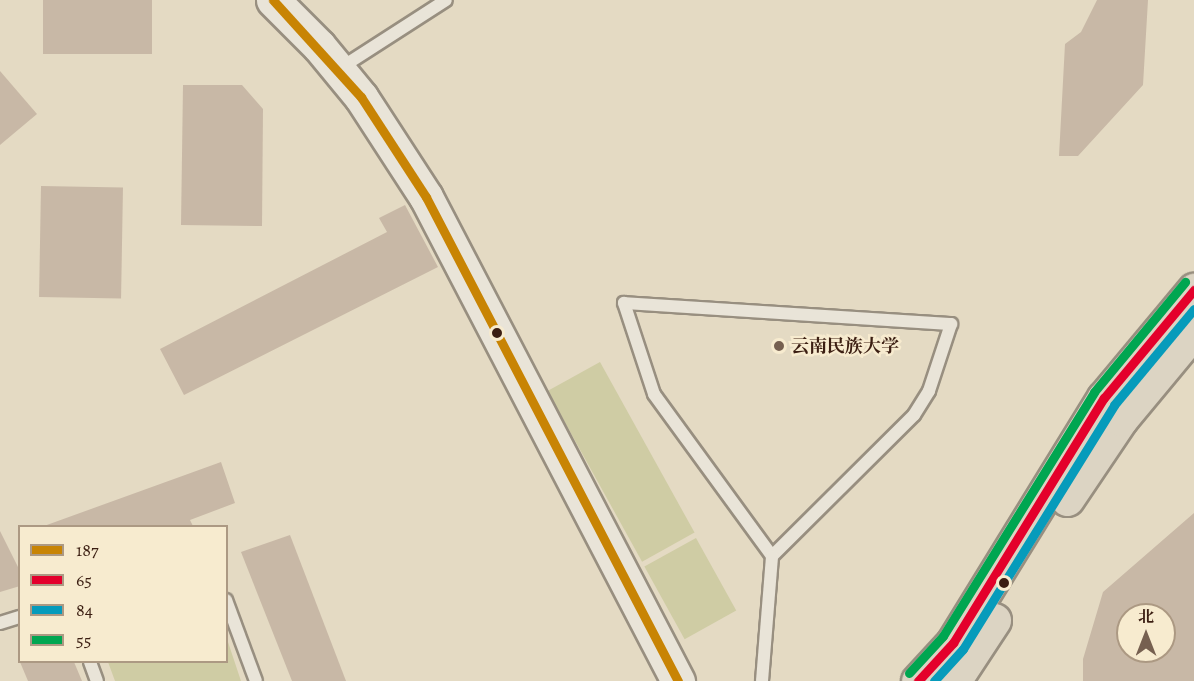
<!DOCTYPE html>
<meta charset="utf-8">
<style>
body{margin:0}
#map{position:relative;width:1194px;height:681px;overflow:hidden;background:#e4dac3;font-family:Alegreya,"Noto Serif SC",serif}
div>[style]{position:absolute}
.green>*{inset:0;background:#cfcca4;transform-origin:0 0}
.building>*{inset:0;background:#c8b8a6;transform-origin:0 0}
.roads{filter:drop-shadow(2px 0 #988f80) drop-shadow(-2px 0 #988f80) drop-shadow(0 2px #988f80) drop-shadow(0 -2px #988f80)}
.lane>*{height:12px;margin:-6px;padding:0 6px;transform-origin:6px;border-radius:6px;background:#e9e4d8}
.secondary>*{height:33px;margin:-16.5px;padding:0 16.5px;transform-origin:16.5px;border-radius:16.5px;background:#e9e4d8}
.primary>*{height:33px;margin:-16.5px;padding:0 16.5px;transform-origin:16.5px;border-radius:16.5px;background:#dcd4c3}
.bus-1>*{height:9px;margin:-4.5px;padding:0 4.5px;transform-origin:4.5px;border-radius:4.5px;background:#c88404}
.bus-2>*{height:9px;margin:-4.5px;padding:0 4.5px;transform-origin:4.5px;border-radius:4.5px;background:#e4002b}
.bus-3>*{height:9px;margin:-4.5px;padding:0 4.5px;transform-origin:4.5px;border-radius:4.5px;background:#069bbb}
.bus-4>*{height:9px;margin:-4.5px;padding:0 4.5px;transform-origin:4.5px;border-radius:4.5px;background:#00a651}
.dots>*{width:16px;height:16px;translate:-50% -50%;box-sizing:border-box;border:3px solid #f7ebcf;border-radius:50%}
span{translate:-50% -50%;white-space:nowrap;text-align:center;line-height:1.15;-webkit-text-stroke:5px #f7ebcf;paint-order:stroke}
.poi-label{font-size:18px;color:#3b1e12;font-weight:700}
.left{translate:0 -50%;text-align:left}
.legend{position:absolute;left:18px;top:525px;width:210px;height:138px;box-sizing:border-box;background:#f7ebcf;border:2px solid #ac9983;margin:0;padding:8px 10px;list-style:none;font-size:18px;color:#3b1e12}
.legend li{display:flex;align-items:center;gap:12px;height:30px}
.legend b{width:30px;border:2px solid #ac9983}
.north{position:absolute;left:1116px;top:603px;width:60px;height:60px;box-sizing:border-box;background:#f7ebcf;border:2px solid #ac9983;border-radius:50%;rotate:0deg;font-size:16px;font-weight:700;line-height:24px;text-align:center;color:#3b1e12}
.north::after{content:'';display:block;margin:auto;width:21px;height:27px;background:#766050;clip-path:polygon(50% 0,100% 100%,50% 72%,0 100%)}
</style>
<div id="map">
<div class="green">
<div style="left:600px;top:362px;width:195px;height:60px;rotate:61deg"></div>
<div style="left:696px;top:538px;width:83px;height:59px;rotate:61deg"></div>
<div style="clip-path:polygon(227px 639px,241px 681px,115px 681px,108px 662px,226px 662px)"></div>
</div>
<div class="building">
<div style="left:43px;top:0;width:109px;height:54px"></div>
<div style="clip-path:polygon(1097px 0,1148px 0,1143px 85px,1078px 156px,1059px 156px,1065px 44px,1081px 32px)"></div>
<div style="clip-path:polygon(0 71px,37px 114px,0 145px)"></div>
<div style="clip-path:polygon(183px 85px,242px 85px,263px 109px,262px 226px,181px 225px)"></div>
<div style="left:41px;top:186px;width:82px;height:111px;rotate:1deg"></div>
<div style="clip-path:polygon(405px 205px,438px 267px,184px 395px,160px 349px,387px 232px,379px 218px)"></div>
<div style="clip-path:polygon(221px 462px,235px 503px,190px 520px,193px 526px,44px 526px)"></div>
<div style="clip-path:polygon(evenodd,1194px 513px,1194px 681px,1083px 681px,1083px 659px,1103px 592px,1194px 513px,1128px 615px,1164px 615px,1164px 651px,1128px 651px,1128px 615px)"></div>
<div style="clip-path:polygon(0 531px,20px 571px,20px 586px,0 592px)"></div>
<div style="clip-path:polygon(290px 535px,346px 681px,292px 681px,241px 552px)"></div>
<div style="clip-path:polygon(20px 662px,74px 662px,82px 681px,28px 681px)"></div>
</div>
<div class="roads">
<div class="lane">
<div style="left:339px;top:69px;width:127px;rotate:-32.8deg"></div>
<div style="left:624px;top:303px;width:328px;rotate:3.7deg"></div>
<div style="left:951px;top:324px;width:71px;rotate:108.2deg"></div>
<div style="left:929px;top:391px;width:28px;rotate:122deg"></div>
<div style="left:914px;top:415px;width:200px;rotate:135.2deg"></div>
<div style="left:772px;top:556px;width:200px;rotate:-126.1deg"></div>
<div style="left:654px;top:394px;width:96px;rotate:-108.2deg"></div>
<div style="left:226px;top:600px;width:86px;rotate:69.7deg"></div>
<div style="left:0;top:623px;width:21px;rotate:-17deg"></div>
<div style="left:90px;top:662px;width:20px;rotate:70deg"></div>
<div style="left:762px;top:681px;width:125px;rotate:-85.4deg"></div>
</div>
<div class="secondary">
<div style="left:273px;top:0;width:65px;rotate:45deg"></div>
<div style="left:319px;top:46px;width:66px;rotate:50.5deg"></div>
<div style="left:361px;top:97px;width:119px;rotate:57deg"></div>
<div style="left:426px;top:197px;width:546px;rotate:62.5deg"></div>
</div>
<div class="primary">
<div style="left:1067px;top:499px;width:97px;rotate:-56deg"></div>
<div style="left:1121px;top:419px;width:114px;rotate:-50.3deg"></div>
<div style="left:918px;top:681px;width:52px;rotate:-47.4deg"></div>
<div style="left:953px;top:643px;width:288px;rotate:-58.4deg"></div>
<div style="left:1104px;top:398px;width:141px;rotate:-50.2deg"></div>
<div style="left:954px;top:681px;width:73px;rotate:-56.7deg"></div>
</div>
</div>
<div class="bus-1">
<div style="left:273px;top:0;width:131px;rotate:47.8deg"></div>
<div style="left:361px;top:97px;width:119px;rotate:57deg"></div>
<div style="left:426px;top:197px;width:546px;rotate:62.5deg"></div>
</div>
<div class="bus-2">
<div style="left:918px;top:681px;width:52px;rotate:-47.4deg"></div>
<div style="left:953px;top:643px;width:288px;rotate:-58.4deg"></div>
<div style="left:1104px;top:398px;width:141px;rotate:-50.2deg"></div>
</div>
<div class="bus-3">
<div style="left:934px;top:681px;width:43px;rotate:-47.8deg"></div>
<div style="left:963px;top:649px;width:287px;rotate:-58.2deg"></div>
<div style="left:1114px;top:405px;width:125px;rotate:-50.2deg"></div>
</div>
<div class="bus-4">
<div style="left:909px;top:673px;width:50px;rotate:-47.4deg"></div>
<div style="left:943px;top:636px;width:287px;rotate:-58.2deg"></div>
<div style="left:1094px;top:392px;width:143px;rotate:-50.4deg"></div>
</div>
<div class="dots">
<div style="left:497px;top:333px;background:#3b1e12"></div>
<div style="left:779px;top:346px;background:#766050"></div>
<div style="left:1004px;top:583px;background:#3b1e12"></div>
</div>
<div class="poi-label">
<span class="left" style="left:791px;top:346px">云南民族大学</span>
</div>
<ul class="legend">
<li><b style="height:8px;background:#c88404"></b>187</li>
<li><b style="height:8px;background:#e4002b"></b>65</li>
<li><b style="height:8px;background:#069bbb"></b>84</li>
<li><b style="height:8px;background:#00a651"></b>55</li>
</ul>
<div class="north">北</div>
</div>
